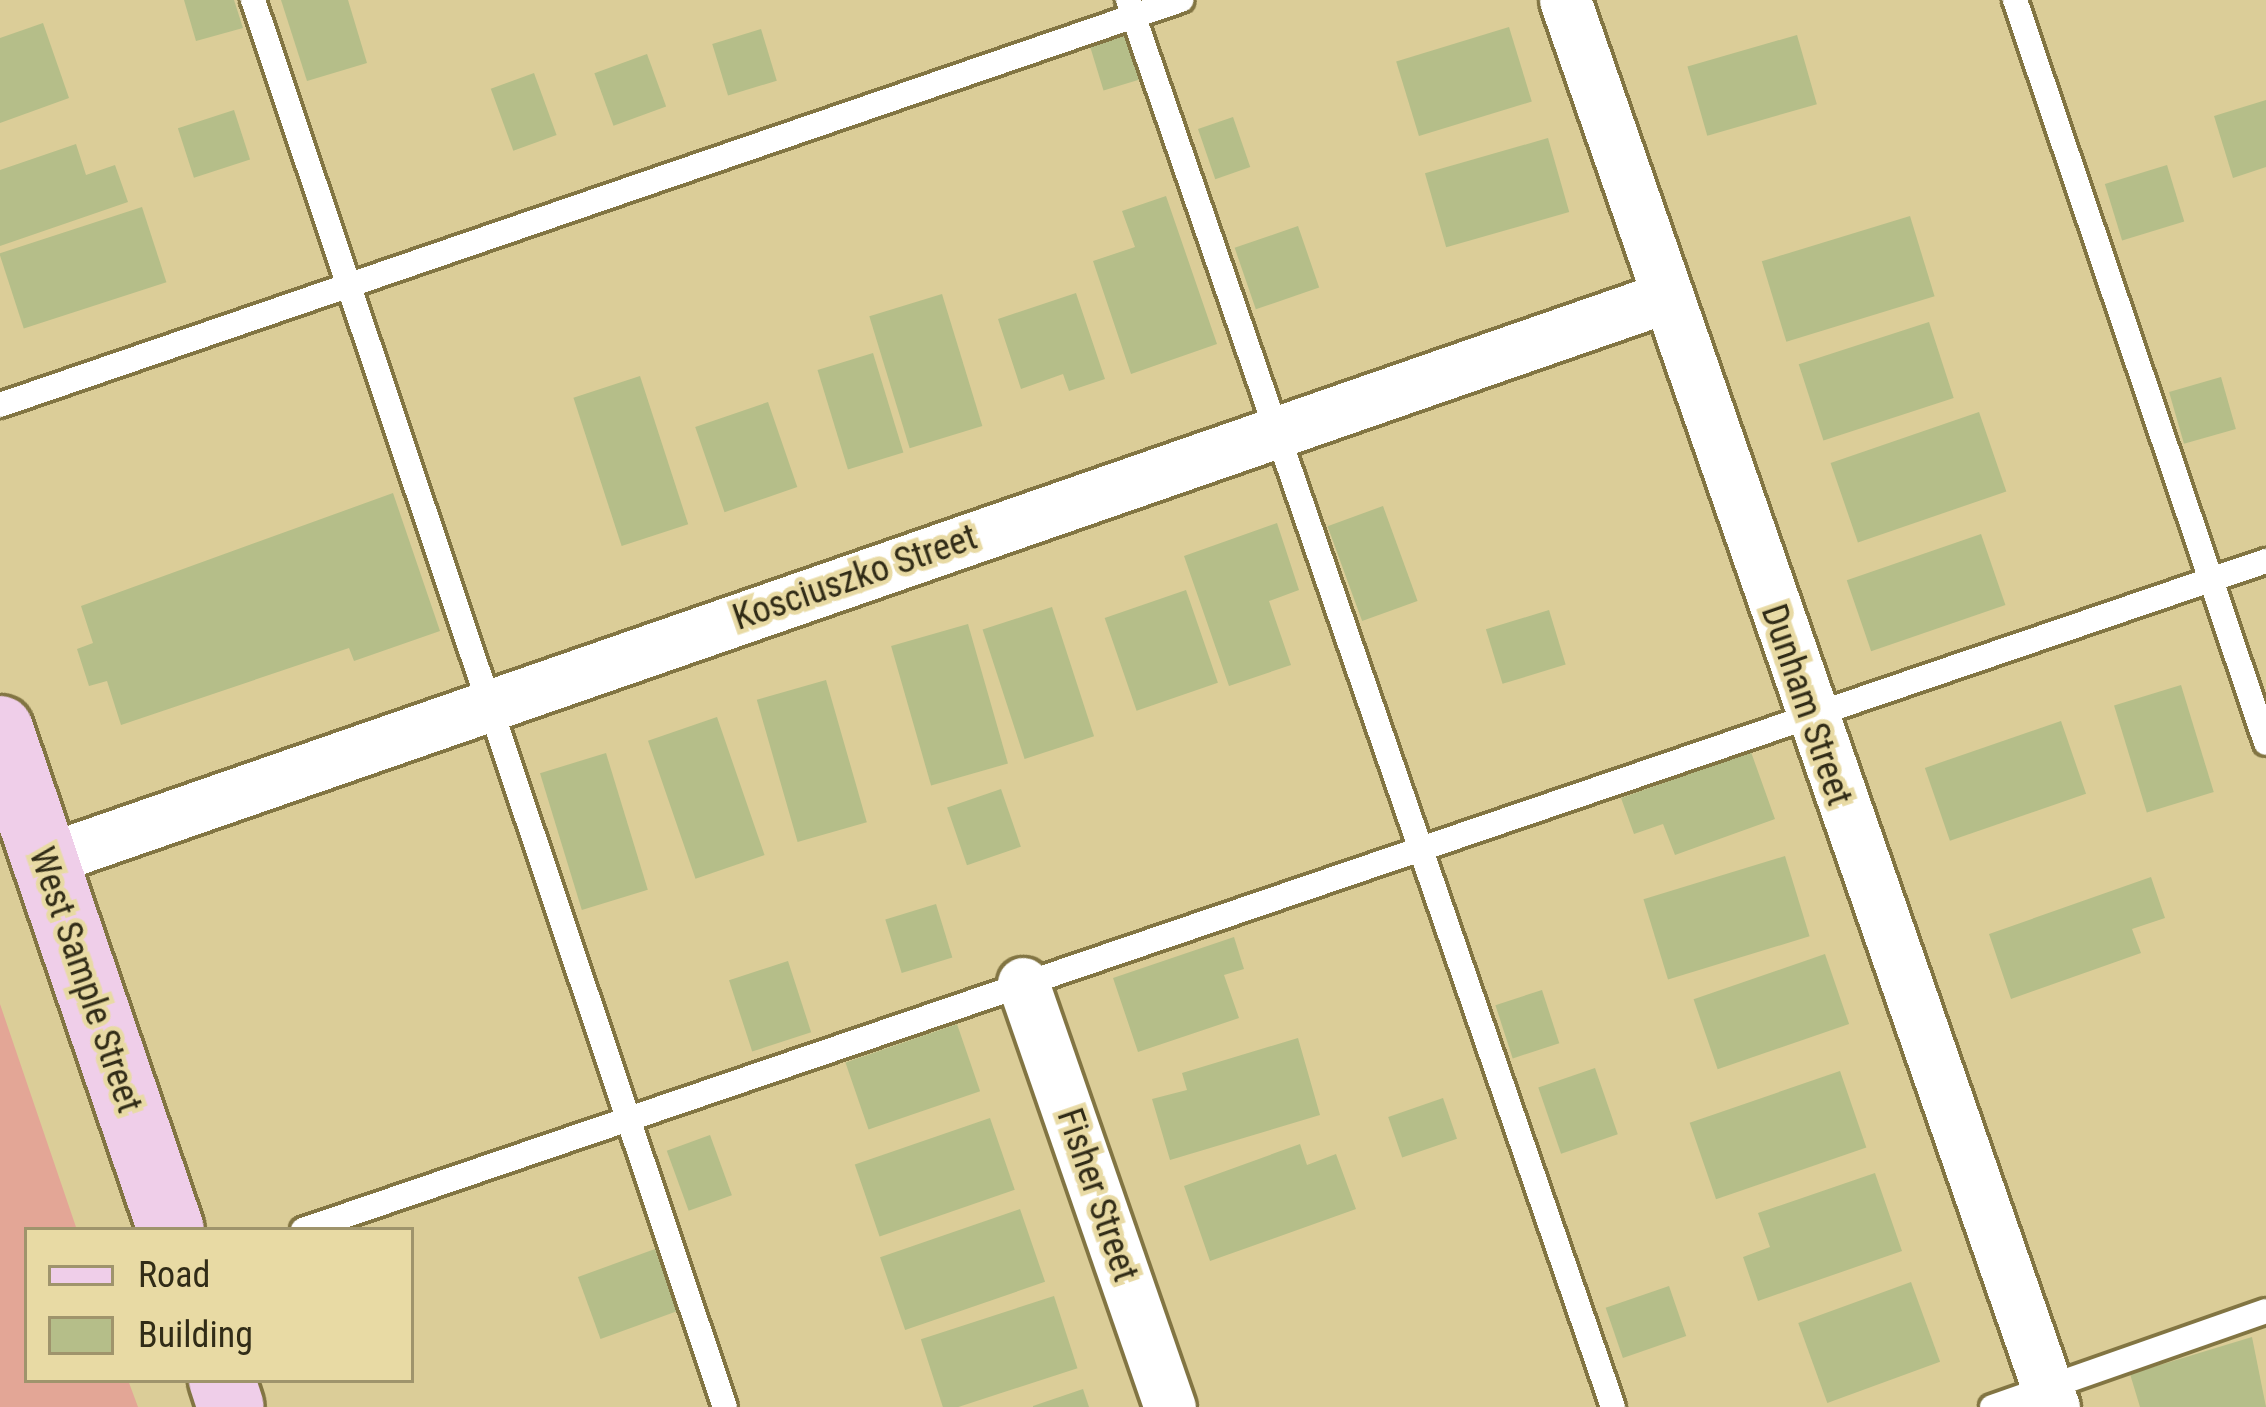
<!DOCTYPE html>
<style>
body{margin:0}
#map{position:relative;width:2266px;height:1407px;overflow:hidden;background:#dbcd98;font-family:"Roboto Condensed",sans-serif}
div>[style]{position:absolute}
.green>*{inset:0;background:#e3a696}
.building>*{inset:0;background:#b5be89;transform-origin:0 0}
.roads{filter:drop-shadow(3px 0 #827543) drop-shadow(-3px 0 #827543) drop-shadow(0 3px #827543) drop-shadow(0 -3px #827543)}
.lane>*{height:24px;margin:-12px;padding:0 12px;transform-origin:12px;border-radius:12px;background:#fff}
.street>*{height:51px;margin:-25.5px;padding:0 25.5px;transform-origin:25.5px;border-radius:25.5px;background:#fff}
.secondary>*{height:66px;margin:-33px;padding:0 33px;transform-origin:33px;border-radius:33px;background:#efcee9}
span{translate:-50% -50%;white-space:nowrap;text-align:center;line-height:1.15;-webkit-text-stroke:9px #e8daa4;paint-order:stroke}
.street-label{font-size:36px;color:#312c17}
.legend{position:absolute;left:24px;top:1227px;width:390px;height:156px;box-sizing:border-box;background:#e8daa4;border:3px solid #9f946c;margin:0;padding:15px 21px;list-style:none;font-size:36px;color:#312c17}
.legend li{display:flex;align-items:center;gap:24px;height:60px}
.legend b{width:60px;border:3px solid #9f946c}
</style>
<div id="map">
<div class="green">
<div style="clip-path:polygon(0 1004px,77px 1230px,27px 1230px,27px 1380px,128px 1380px,138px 1407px,0 1407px)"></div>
</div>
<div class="building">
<div style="clip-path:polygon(184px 0,234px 0,243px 28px,196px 41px)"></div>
<div style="clip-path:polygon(281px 0,348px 0,367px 63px,307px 81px)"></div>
<div style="clip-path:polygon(43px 23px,69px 98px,0 123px,0 38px)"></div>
<div style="left:1509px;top:27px;width:78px;height:118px;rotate:73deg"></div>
<div style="left:761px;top:29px;width:54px;height:51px;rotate:73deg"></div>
<div style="left:1124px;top:31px;width:51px;height:37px;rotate:73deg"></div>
<div style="left:1797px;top:35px;width:72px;height:114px;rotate:74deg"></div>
<div style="left:647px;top:54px;width:56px;height:56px;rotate:70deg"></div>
<div style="left:534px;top:73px;width:66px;height:46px;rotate:70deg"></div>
<div style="clip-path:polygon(2266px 100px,2266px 167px,2233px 178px,2214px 116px)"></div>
<div style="left:234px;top:110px;width:52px;height:59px;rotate:72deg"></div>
<div style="left:1233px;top:117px;width:53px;height:37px;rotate:71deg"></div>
<div style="left:1548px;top:138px;width:77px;height:128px;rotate:74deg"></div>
<div style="clip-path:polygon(76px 144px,86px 175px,115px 165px,128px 202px,0 246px,0 170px)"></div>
<div style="left:2167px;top:165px;width:59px;height:65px;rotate:73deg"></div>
<div style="clip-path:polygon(1166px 196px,1217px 344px,1131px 374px,1093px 261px,1135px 247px,1122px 211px)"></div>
<div style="left:142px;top:207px;width:79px;height:150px;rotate:72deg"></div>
<div style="left:1910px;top:216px;width:84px;height:155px;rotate:73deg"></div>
<div style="left:1298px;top:226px;width:65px;height:67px;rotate:71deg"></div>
<div style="clip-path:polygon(1076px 293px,1105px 379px,1069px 391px,1063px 374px,1021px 389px,998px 319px)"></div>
<div style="left:942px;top:294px;width:138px;height:76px;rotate:73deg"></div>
<div style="left:1929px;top:322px;width:80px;height:137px;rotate:72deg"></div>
<div style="left:873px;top:353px;width:104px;height:58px;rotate:73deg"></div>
<div style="left:640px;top:376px;width:156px;height:70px;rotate:72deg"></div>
<div style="left:2221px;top:377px;width:54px;height:54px;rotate:74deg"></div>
<div style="left:768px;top:402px;width:90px;height:77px;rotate:71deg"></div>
<div style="left:1979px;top:412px;width:84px;height:157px;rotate:71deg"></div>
<div style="clip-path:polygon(393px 493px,440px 631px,354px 661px,349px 648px,121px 725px,107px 681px,89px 686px,77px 649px,93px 643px,81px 606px)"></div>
<div style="left:1383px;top:506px;width:101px;height:59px;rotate:70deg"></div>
<div style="clip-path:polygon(1277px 523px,1299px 590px,1269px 601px,1291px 665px,1229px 686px,1184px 556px)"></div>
<div style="left:1981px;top:534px;width:75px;height:142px;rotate:71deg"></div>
<div style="left:1186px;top:590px;width:98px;height:86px;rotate:71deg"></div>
<div style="left:1052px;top:607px;width:136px;height:73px;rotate:72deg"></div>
<div style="left:1549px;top:610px;width:57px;height:66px;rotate:73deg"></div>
<div style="left:968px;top:624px;width:145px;height:80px;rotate:74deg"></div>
<div style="left:826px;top:680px;width:148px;height:72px;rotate:74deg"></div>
<div style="left:2181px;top:685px;width:112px;height:70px;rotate:73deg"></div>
<div style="left:717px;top:717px;width:146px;height:73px;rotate:71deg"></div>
<div style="left:2061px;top:721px;width:77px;height:144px;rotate:71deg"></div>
<div style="clip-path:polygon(1751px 752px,1775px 819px,1675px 855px,1663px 824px,1634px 834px,1621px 798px)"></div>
<div style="left:606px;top:753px;width:143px;height:69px;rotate:73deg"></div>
<div style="left:1001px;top:789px;width:61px;height:57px;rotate:71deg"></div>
<div style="left:1785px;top:856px;width:84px;height:148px;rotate:73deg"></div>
<div style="clip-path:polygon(2151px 877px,2165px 918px,2132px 929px,2141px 953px,2011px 999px,1989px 934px)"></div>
<div style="left:936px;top:904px;width:56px;height:53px;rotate:73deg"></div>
<div style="clip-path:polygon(1234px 937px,1244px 969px,1224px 975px,1239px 1018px,1138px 1052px,1113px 978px)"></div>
<div style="left:1825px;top:954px;width:74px;height:139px;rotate:71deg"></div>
<div style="left:788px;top:961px;width:75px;height:62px;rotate:72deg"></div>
<div style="left:1542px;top:990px;width:56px;height:49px;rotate:72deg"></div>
<div style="left:957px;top:1024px;width:71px;height:118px;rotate:71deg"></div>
<div style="clip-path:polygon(1298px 1038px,1320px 1115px,1170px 1160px,1152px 1099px,1187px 1090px,1182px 1073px)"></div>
<div style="left:1595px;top:1068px;width:70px;height:60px;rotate:71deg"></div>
<div style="left:1840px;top:1071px;width:81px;height:159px;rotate:71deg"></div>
<div style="left:1443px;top:1098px;width:43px;height:58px;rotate:71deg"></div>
<div style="left:990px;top:1118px;width:76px;height:143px;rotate:71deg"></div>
<div style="left:710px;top:1135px;width:64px;height:46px;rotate:70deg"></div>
<div style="clip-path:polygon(1300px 1144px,1307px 1165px,1336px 1154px,1356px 1209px,1210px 1261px,1184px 1186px)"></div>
<div style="clip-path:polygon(1875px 1173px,1902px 1251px,1758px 1301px,1743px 1257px,1770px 1247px,1758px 1213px)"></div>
<div style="left:1020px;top:1209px;width:77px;height:148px;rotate:71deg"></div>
<div style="left:655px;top:1249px;width:66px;height:82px;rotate:70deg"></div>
<div style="left:1911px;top:1282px;width:85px;height:120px;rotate:70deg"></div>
<div style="left:1669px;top:1286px;width:53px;height:67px;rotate:71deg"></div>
<div style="left:1054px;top:1296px;width:76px;height:140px;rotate:72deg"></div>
<div style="clip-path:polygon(2252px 1337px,2266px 1407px,2140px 1407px,2130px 1374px)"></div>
<div style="clip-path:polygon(1083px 1389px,1089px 1407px,1033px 1407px,1033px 1406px)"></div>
</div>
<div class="roads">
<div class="lane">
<div style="left:253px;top:0;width:1484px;rotate:71.46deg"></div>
<div style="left:1128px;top:0;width:1488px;rotate:70.98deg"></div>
<div style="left:2015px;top:0;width:784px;rotate:71.33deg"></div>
<div style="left:0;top:405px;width:1249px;rotate:-18.93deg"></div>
<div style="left:303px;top:1230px;width:2074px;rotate:-18.82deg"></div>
<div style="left:1992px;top:1407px;width:290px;rotate:-19.3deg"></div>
</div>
<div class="street">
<div style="left:1565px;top:0;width:1490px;rotate:70.84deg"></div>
<div style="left:45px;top:860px;width:1716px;rotate:-19.15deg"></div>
<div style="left:1023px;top:983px;width:449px;rotate:70.9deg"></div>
</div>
<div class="secondary">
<div style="left:0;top:729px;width:529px;rotate:71.15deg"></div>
<div style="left:222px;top:1380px;width:28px;rotate:72deg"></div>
</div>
</div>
<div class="street-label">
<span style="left:855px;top:578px;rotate:-19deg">Kosciuszko Street</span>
<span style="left:1806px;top:705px;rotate:71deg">Dunham Street</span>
<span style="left:85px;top:980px;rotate:71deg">West Sample Street</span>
<span style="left:1097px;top:1195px;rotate:71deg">Fisher Street</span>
</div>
<ul class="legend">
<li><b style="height:15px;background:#efcee9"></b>Road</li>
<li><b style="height:33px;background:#b5be89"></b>Building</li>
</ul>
</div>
